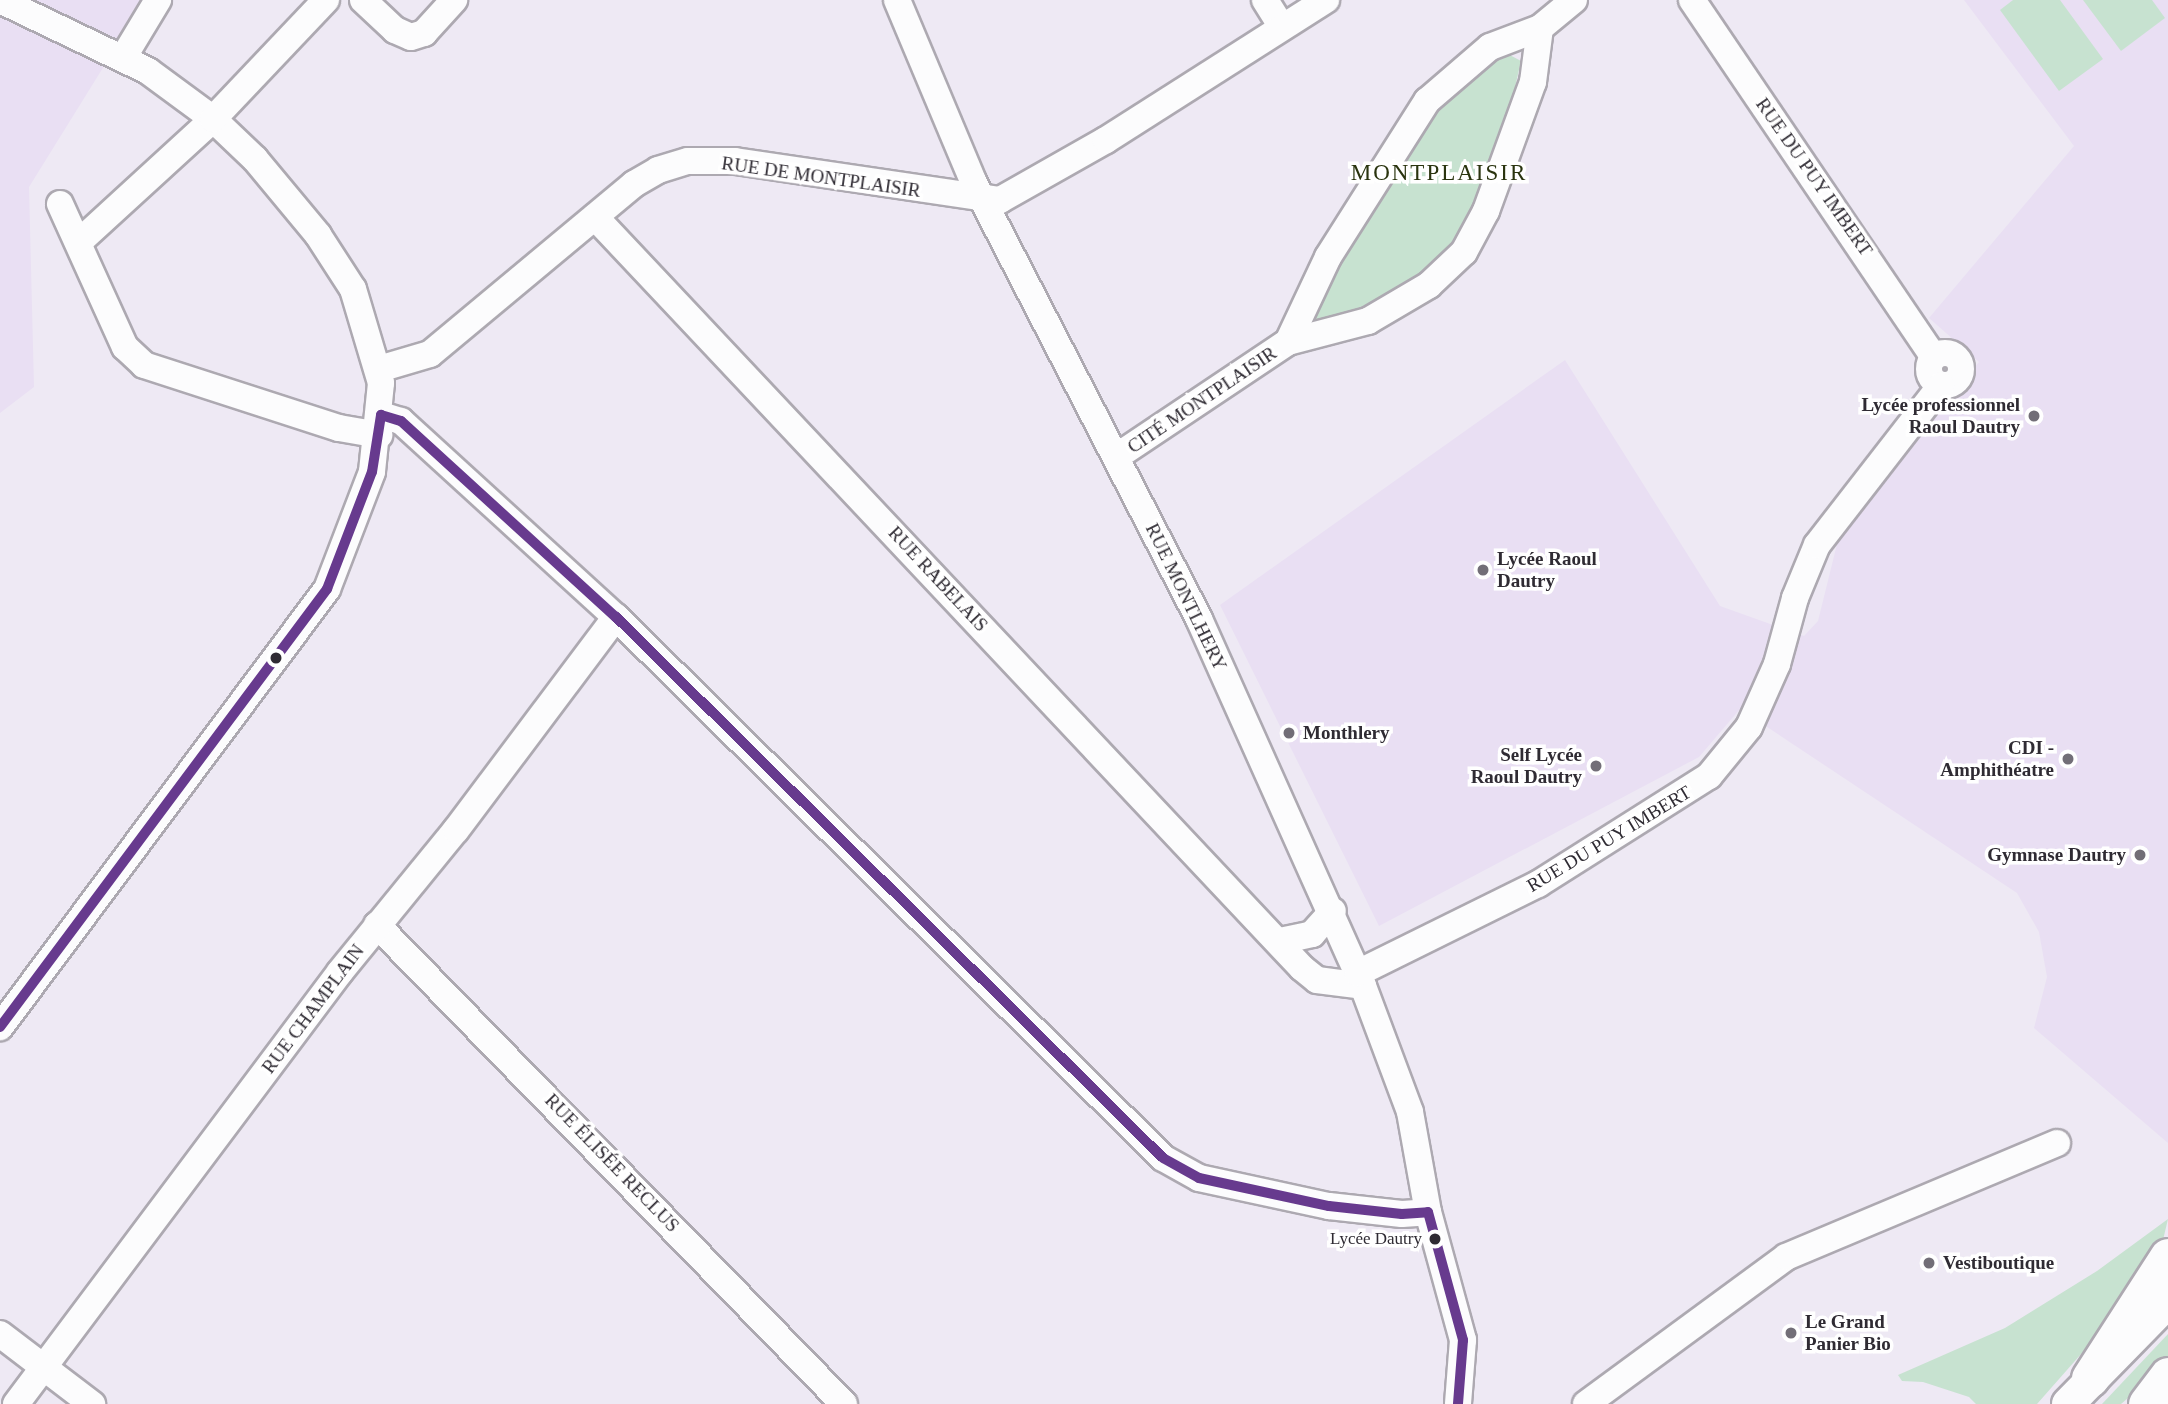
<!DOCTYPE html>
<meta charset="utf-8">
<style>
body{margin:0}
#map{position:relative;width:2168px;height:1404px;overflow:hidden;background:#eee9f4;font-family:Georgia,serif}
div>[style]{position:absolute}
.built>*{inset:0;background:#e9dff3}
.green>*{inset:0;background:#c7e2d0}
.roads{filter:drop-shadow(2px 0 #ada9b1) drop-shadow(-2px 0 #ada9b1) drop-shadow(0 2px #ada9b1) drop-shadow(0 -2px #ada9b1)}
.minor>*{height:26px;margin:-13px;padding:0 13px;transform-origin:13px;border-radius:13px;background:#fcfcfd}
.minor>.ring{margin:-13px;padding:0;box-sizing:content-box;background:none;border:26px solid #fcfcfd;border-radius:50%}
.major>*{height:32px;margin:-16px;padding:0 16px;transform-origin:16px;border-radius:16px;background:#fcfcfd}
.highway>*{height:37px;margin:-18.5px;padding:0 18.5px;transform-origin:18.5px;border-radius:18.5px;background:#fcfcfd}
.bus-1>*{height:10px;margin:-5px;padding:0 5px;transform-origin:5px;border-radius:5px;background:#673a8e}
.dots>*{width:19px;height:19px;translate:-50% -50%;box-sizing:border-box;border:4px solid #fff;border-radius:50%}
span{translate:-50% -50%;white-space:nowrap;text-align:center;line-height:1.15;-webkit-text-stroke:7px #fff;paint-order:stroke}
.bus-label{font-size:17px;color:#2f2b33}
.right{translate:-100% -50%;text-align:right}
.street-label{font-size:19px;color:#2f2b33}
.poi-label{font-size:19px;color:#2f2b33;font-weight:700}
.left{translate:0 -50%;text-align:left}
.quarter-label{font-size:23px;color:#2a340f;letter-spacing:2px}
</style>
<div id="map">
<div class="built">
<div style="clip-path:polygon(0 0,145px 0,29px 187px,34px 387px,0 413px)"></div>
<div style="clip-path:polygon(1964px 0,2168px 0,2168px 1143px,2034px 1028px,2047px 977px,2039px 932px,2017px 893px,1740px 709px,1699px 757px,1379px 926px,1220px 605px,1565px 360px,1720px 606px,1804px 636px,1818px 621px,1839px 536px,1979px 362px,1929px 318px,2074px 146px)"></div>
</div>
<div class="green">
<div style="clip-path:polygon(2013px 0,2060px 0,2103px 59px,2059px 91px,2000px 10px)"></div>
<div style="clip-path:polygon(2083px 0,2152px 0,2165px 18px,2121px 51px)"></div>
<div style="clip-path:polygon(1506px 53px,1521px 61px,1504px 136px,1458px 243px,1415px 284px,1321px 324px,1311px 321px,1333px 273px,1438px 104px)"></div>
<div style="clip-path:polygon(2168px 1219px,2163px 1240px,2089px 1345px,2037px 1404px,1976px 1404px,1969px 1397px,1923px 1382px,1902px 1381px,1898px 1375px,2005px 1328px,2097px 1271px)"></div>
<div style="clip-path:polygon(2168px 1334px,2168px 1364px,2121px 1404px,2102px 1404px)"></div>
</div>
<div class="roads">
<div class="minor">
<div style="left:0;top:0;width:164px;rotate:25.6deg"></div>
<div style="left:148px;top:71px;width:81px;rotate:36.4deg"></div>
<div style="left:213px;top:119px;width:58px;rotate:43.6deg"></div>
<div style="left:255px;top:159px;width:99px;rotate:50.3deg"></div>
<div style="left:318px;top:235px;width:64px;rotate:57.1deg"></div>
<div style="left:353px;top:289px;width:98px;rotate:73.4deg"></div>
<div style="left:381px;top:383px;width:89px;rotate:95.8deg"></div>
<div style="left:372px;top:472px;width:125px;rotate:111deg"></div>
<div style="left:327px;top:589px;width:547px;rotate:126.74deg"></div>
<div style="left:363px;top:0;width:44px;rotate:43.2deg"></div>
<div style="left:395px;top:30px;width:17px;rotate:24deg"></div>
<div style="left:411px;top:37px;width:14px;rotate:-17deg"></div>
<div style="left:424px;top:33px;width:45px;rotate:-47.7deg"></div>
<div style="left:897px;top:0;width:196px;rotate:67.2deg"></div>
<div style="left:973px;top:181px;width:493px;rotate:62.7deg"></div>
<div style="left:1199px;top:619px;width:402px;rotate:65.9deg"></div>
<div style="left:1363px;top:986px;width:134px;rotate:69.5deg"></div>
<div style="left:1410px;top:1112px;width:102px;rotate:79.8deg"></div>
<div style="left:1428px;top:1212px;width:133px;rotate:74.7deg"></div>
<div style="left:1463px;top:1340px;width:64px;rotate:94.5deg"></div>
<div style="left:1265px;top:0;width:32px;rotate:58deg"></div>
<div style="left:1692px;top:0;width:431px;rotate:55.9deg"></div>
<div style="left:123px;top:58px;width:68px;rotate:-58.9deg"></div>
<div style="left:60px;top:204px;width:157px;rotate:65.6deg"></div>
<div style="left:125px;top:347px;width:26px;rotate:43deg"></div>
<div style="left:144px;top:365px;width:205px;rotate:17.9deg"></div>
<div style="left:339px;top:428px;width:41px;rotate:9.9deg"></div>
<div style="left:595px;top:217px;width:1031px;rotate:46.73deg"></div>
<div style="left:1302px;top:968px;width:19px;rotate:39deg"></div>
<div style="left:1317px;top:980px;width:46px;rotate:7.4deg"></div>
<div style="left:79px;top:242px;width:182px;rotate:-42.5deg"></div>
<div style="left:213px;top:119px;width:164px;rotate:-46.5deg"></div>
<div style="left:1288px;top:342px;width:94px;rotate:-64.8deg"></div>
<div style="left:1328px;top:257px;width:185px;rotate:-57.6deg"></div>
<div style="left:1427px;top:101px;width:83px;rotate:-40.6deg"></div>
<div style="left:1490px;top:47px;width:53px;rotate:-20.8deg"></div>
<div style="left:1540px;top:28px;width:44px;rotate:-39.5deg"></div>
<div class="ring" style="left:1929px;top:353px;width:6px;height:6px"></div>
<div style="left:379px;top:369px;width:53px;rotate:-16.4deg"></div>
<div style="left:430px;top:354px;width:266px;rotate:-39.8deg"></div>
<div style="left:634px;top:184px;width:28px;rotate:-30deg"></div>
<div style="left:658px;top:170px;width:31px;rotate:-17deg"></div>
<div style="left:688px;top:161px;width:47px"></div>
<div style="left:735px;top:161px;width:268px;rotate:8.4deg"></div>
<div style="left:1000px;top:200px;width:122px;rotate:-29.5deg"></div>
<div style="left:1106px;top:140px;width:261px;rotate:-32.5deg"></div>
<div style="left:381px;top:415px;width:21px;rotate:17deg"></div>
<div style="left:401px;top:421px;width:291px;rotate:42.4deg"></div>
<div style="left:616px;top:617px;width:769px;rotate:44.68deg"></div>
<div style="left:1163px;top:1158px;width:41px;rotate:29.1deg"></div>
<div style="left:1199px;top:1178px;width:133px;rotate:12.2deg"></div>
<div style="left:1329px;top:1206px;width:73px;rotate:6.3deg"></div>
<div style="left:1402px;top:1214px;width:26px;rotate:-4deg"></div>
<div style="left:1116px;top:457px;width:207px;rotate:-33.8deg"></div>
<div style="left:1288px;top:342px;width:83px;rotate:-14.7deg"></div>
<div style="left:1368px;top:321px;width:71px;rotate:-30.5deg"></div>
<div style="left:1429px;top:285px;width:48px;rotate:-43.3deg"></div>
<div style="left:1464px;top:252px;width:47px;rotate:-61.8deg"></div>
<div style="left:1486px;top:211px;width:137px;rotate:-70deg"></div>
<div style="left:1533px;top:82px;width:54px;rotate:-82.6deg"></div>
<div style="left:377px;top:925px;width:669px;rotate:45.73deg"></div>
<div style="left:1280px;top:941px;width:33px;rotate:-12deg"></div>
<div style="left:1312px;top:934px;width:31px;rotate:-48deg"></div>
<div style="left:1358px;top:973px;width:201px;rotate:-26.3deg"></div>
<div style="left:1538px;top:884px;width:202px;rotate:-32.3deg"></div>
<div style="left:1709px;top:776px;width:63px;rotate:-50.8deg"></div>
<div style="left:1749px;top:727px;width:69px;rotate:-66deg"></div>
<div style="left:1777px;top:664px;width:68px;rotate:-74.7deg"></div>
<div style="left:1795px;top:598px;width:57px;rotate:-67.5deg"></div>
<div style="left:1817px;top:545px;width:202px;rotate:-52.2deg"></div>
<div style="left:0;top:1334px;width:116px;rotate:37.3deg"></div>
<div style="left:16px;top:1404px;width:540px;rotate:-53.13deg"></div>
<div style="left:340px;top:972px;width:183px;rotate:-50.8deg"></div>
<div style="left:456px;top:830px;width:266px;rotate:-53.1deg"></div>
<div style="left:1586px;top:1404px;width:248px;rotate:-36.3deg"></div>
<div style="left:1786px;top:1257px;width:294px;rotate:-22.8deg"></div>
</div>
<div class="major">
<div style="left:2068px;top:1404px;width:143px;rotate:-45.6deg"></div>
</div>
<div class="highway">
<div style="left:2090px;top:1378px;width:144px;rotate:-57.2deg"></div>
<div style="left:2147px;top:1404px;width:35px;rotate:-53deg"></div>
</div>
</div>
<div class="bus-1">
<div style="left:381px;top:415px;width:21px;rotate:17deg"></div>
<div style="left:401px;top:421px;width:291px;rotate:42.4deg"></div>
<div style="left:616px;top:617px;width:769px;rotate:44.68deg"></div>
<div style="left:1163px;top:1158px;width:41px;rotate:29.1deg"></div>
<div style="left:1199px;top:1178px;width:133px;rotate:12.2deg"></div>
<div style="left:1329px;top:1206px;width:73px;rotate:6.3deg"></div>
<div style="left:1402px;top:1214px;width:26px;rotate:-4deg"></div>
<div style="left:0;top:1027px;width:547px;rotate:-53.26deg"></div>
<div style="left:327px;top:589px;width:125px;rotate:-69deg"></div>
<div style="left:372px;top:472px;width:58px;rotate:-81deg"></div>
<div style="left:1428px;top:1212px;width:133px;rotate:74.7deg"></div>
<div style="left:1463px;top:1340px;width:64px;rotate:94.5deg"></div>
</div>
<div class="dots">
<div style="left:2034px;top:416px;background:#726e77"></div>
<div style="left:1483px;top:570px;background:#726e77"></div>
<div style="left:276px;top:658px;background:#2f2b33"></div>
<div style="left:1289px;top:733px;background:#726e77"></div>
<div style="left:2068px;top:759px;background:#726e77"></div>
<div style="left:1596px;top:766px;background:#726e77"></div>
<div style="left:2140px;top:855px;background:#726e77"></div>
<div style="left:1435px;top:1239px;background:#2f2b33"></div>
<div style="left:1929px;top:1263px;background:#726e77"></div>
<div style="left:1791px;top:1333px;background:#726e77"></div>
</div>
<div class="bus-label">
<span class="right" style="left:1422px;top:1239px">Lycée Dautry</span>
</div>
<div class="street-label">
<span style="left:821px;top:177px;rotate:8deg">RUE DE MONTPLAISIR</span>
<span style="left:1814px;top:177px;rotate:55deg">RUE DU PUY IMBERT</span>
<span style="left:1202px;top:400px;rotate:-34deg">CITÉ MONTPLAISIR</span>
<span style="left:938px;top:579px;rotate:47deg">RUE RABELAIS</span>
<span style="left:1186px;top:597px;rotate:64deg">RUE MONTLHERY</span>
<span style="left:1609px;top:839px;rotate:-31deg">RUE DU PUY IMBERT</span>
<span style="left:313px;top:1009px;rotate:-53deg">RUE CHAMPLAIN</span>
<span style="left:612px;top:1163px;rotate:46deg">RUE ÉLISÉE RECLUS</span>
</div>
<div class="poi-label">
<span class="right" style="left:2020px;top:416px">Lycée professionnel<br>Raoul Dautry</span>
<span class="left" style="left:1497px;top:570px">Lycée Raoul<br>Dautry</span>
<span class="left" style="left:1303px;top:733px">Monthlery</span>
<span class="right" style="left:2054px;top:759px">CDI -<br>Amphithéatre</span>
<span class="right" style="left:1582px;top:766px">Self Lycée<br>Raoul Dautry</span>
<span class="right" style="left:2126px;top:855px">Gymnase Dautry</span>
<span class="left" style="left:1943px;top:1263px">Vestiboutique</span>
<span class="left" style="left:1805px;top:1333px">Le Grand<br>Panier Bio</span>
</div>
<div class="quarter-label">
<span style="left:1439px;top:173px">MONTPLAISIR</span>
</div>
</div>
